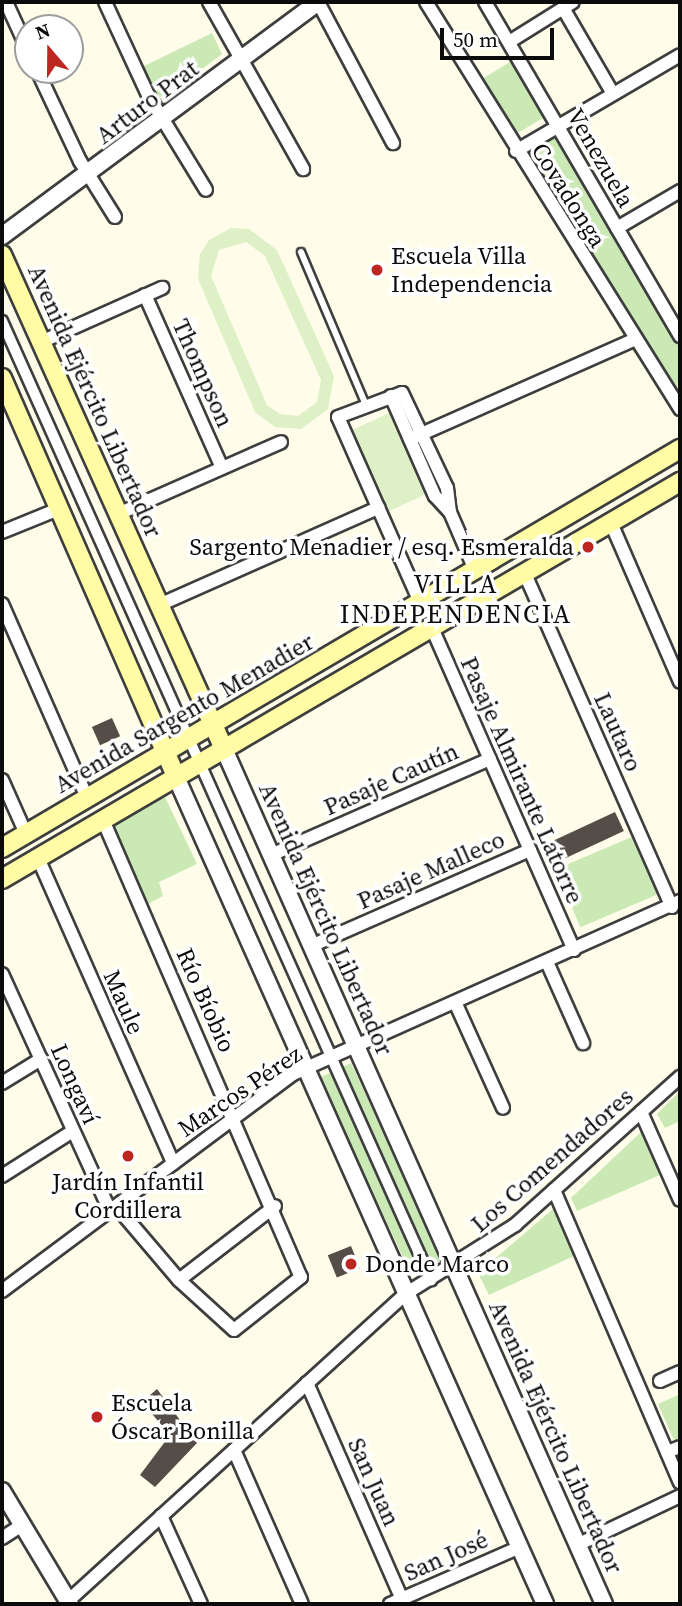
<!DOCTYPE html>
<meta charset="utf-8">
<style>
body{margin:0}
#map{position:relative;width:682px;height:1606px;overflow:hidden;background:#fffdea;font-family:"Source Serif 4",serif}
div>[style]{position:absolute}
.green>*{inset:0;background:#cbe9b4;transform-origin:0 0}
.pitch>*{inset:0;background:#def0c6;transform-origin:0 0}
.building>*{inset:0;background:#544d48;transform-origin:0 0}
.roads{filter:drop-shadow(2px 0 #3e3e3e) drop-shadow(-2px 0 #3e3e3e) drop-shadow(0 2px #3e3e3e) drop-shadow(0 -2px #3e3e3e)}
.service>*{height:6px;margin:-3px;padding:0 3px;transform-origin:3px;border-radius:3px;background:#fff}
.pedestrian>*{height:10px;margin:-5px;padding:0 5px;transform-origin:5px;border-radius:5px;background:#fff}
.minor>*{height:12px;margin:-6px;padding:0 6px;transform-origin:6px;border-radius:6px;background:#fff}
.tertiary>*{height:16px;margin:-8px;padding:0 8px;transform-origin:8px;border-radius:8px;background:#fff}
.secondary>*{height:18px;margin:-9px;padding:0 9px;transform-origin:9px;border-radius:9px;background:#fffca5}
.dots>*{width:19px;height:19px;translate:-50% -50%;box-sizing:border-box;border:4px solid #fff;border-radius:50%}
span{translate:-50% -50%;white-space:nowrap;text-align:center;line-height:1.15;-webkit-text-stroke:7px #fff;paint-order:stroke}
.street-label{font-size:24px;color:#0b0b0b}
.poi-label{font-size:24px;color:#0b0b0b}
.left{translate:0 -50%;text-align:left}
.right{translate:-100% -50%;text-align:right}
.neighbourhood-label{font-size:26px;color:#0b0b0b;letter-spacing:2px}
.frame{position:absolute;inset:0;border:4px solid #0b0b0b;pointer-events:none}
.north{position:absolute;left:14px;top:14px;width:70px;height:70px;box-sizing:border-box;background:#fff;border:2px solid #9d9d9d;border-radius:50%;rotate:340deg;font-size:19px;font-weight:700;line-height:28px;text-align:center;color:#0b0b0b}
.north::after{content:'';display:block;margin:auto;width:24px;height:32px;background:#bd2722;clip-path:polygon(50% 0,100% 100%,50% 72%,0 100%)}
.scale{position:absolute;left:440px;top:28px;width:114px;height:32px;box-sizing:border-box;border:4px solid #0b0b0b;border-top:0;padding-left:9px;font-size:21px;line-height:24px;white-space:nowrap;color:#0b0b0b;-webkit-text-stroke:5px #fff;paint-order:stroke}
</style>
<div id="map">
<div class="green">
<div style="clip-path:polygon(212px 33px,222px 54px,156px 104px,140px 68px)"></div>
<div style="left:515px;top:59px;width:65px;height:43px;rotate:59deg"></div>
<div style="clip-path:polygon(558px 136px,680px 343px,676px 412px,628px 344px,522px 158px)"></div>
<div style="clip-path:polygon(165px 797px,197px 864px,159px 882px,163px 896px,148px 904px,112px 824px)"></div>
<div style="left:634px;top:836px;width:63px;height:85px;rotate:67deg"></div>
<div style="left:351px;top:1063px;width:217px;height:35px;rotate:65deg"></div>
<div style="clip-path:polygon(680px 1091px,680px 1121px,665px 1128px,657px 1114px)"></div>
<div style="clip-path:polygon(641px 1132px,660px 1175px,577px 1211px,571px 1198px)"></div>
<div style="clip-path:polygon(553px 1209px,574px 1256px,489px 1295px,478px 1273px)"></div>
<div style="clip-path:polygon(680px 1394px,680px 1443px,676px 1445px,658px 1404px)"></div>
</div>
<div class="pitch">
<div style="clip-path:polygon(evenodd,249px 229px,277px 250px,334px 376px,328px 409px,301px 429px,275px 427px,255px 412px,198px 279px,200px 254px,209px 240px,231px 228px,249px 229px,246px 242px,265px 256px,321px 380px,317px 402px,298px 416px,280px 414px,267px 405px,211px 276px,219px 250px,246px 242px)"></div>
<div style="left:389px;top:413px;width:89px;height:42px;rotate:65deg"></div>
</div>
<div class="building">
<div style="left:112px;top:718px;width:20px;height:22px;rotate:66deg"></div>
<div style="left:615px;top:812px;width:21px;height:67px;rotate:65deg"></div>
<div style="left:351px;top:1246px;width:24px;height:25px;rotate:68deg"></div>
<div style="clip-path:polygon(157px 1389px,197px 1443px,155px 1487px,140px 1475px,170px 1435px,142px 1402px)"></div>
</div>
<div class="roads">
<div class="service">
<div style="left:301px;top:252px;width:166px;rotate:67deg"></div>
</div>
<div class="pedestrian">
<div style="left:2px;top:321px;width:1051px;rotate:65.9deg"></div>
</div>
<div class="minor">
<div style="left:6px;top:2px;width:53px;rotate:65.4deg"></div>
<div style="left:105px;top:2px;width:102px;rotate:65.2deg"></div>
<div style="left:148px;top:95px;width:111px;rotate:58.6deg"></div>
<div style="left:209px;top:2px;width:192px;rotate:60.6deg"></div>
<div style="left:318px;top:2px;width:160px;rotate:62deg"></div>
<div style="left:426px;top:2px;width:480px;rotate:58deg"></div>
<div style="left:485px;top:2px;width:387px;rotate:59.7deg"></div>
<div style="left:563px;top:8px;width:99px;rotate:59.8deg"></div>
<div style="left:509px;top:42px;width:75px;rotate:-32deg"></div>
<div style="left:37px;top:70px;width:101px;rotate:64.7deg"></div>
<div style="left:80px;top:161px;width:66px;rotate:58deg"></div>
<div style="left:516px;top:151px;width:190px;rotate:-30.3deg"></div>
<div style="left:617px;top:228px;width:73px;rotate:-30.4deg"></div>
<div style="left:145px;top:295px;width:189px;rotate:66deg"></div>
<div style="left:41px;top:342px;width:133px;rotate:-24.1deg"></div>
<div style="left:391px;top:396px;width:109px;rotate:66.3deg"></div>
<div style="left:435px;top:496px;width:22px;rotate:47deg"></div>
<div style="left:410px;top:439px;width:247px;rotate:-23.9deg"></div>
<div style="left:118px;top:514px;width:178px;rotate:-23.8deg"></div>
<div style="left:611px;top:523px;width:173px;rotate:66.5deg"></div>
<div style="left:2px;top:532px;width:64px;rotate:-22.1deg"></div>
<div style="left:525px;top:574px;width:364px;rotate:66.2deg"></div>
<div style="left:420px;top:602px;width:202px;rotate:-113.9deg"></div>
<div style="left:338px;top:417px;width:68px;rotate:-20.6deg"></div>
<div style="left:402px;top:393px;width:105px;rotate:64.7deg"></div>
<div style="left:447px;top:488px;width:24px;rotate:83deg"></div>
<div style="left:450px;top:512px;width:63px;rotate:66.7deg"></div>
<div style="left:2px;top:604px;width:212px;rotate:66.3deg"></div>
<div style="left:159px;top:605px;width:240px;rotate:-23.9deg"></div>
<div style="left:432px;top:628px;width:352px;rotate:66.2deg"></div>
<div style="left:2px;top:780px;width:59px;rotate:66deg"></div>
<div style="left:103px;top:820px;width:498px;rotate:66.6deg"></div>
<div style="left:301px;top:1277px;width:85px;rotate:141.7deg"></div>
<div style="left:234px;top:1330px;width:74px;rotate:-137.7deg"></div>
<div style="left:179px;top:1280px;width:97px;rotate:-130.4deg"></div>
<div style="left:271px;top:855px;width:239px;rotate:-23.7deg"></div>
<div style="left:38px;top:858px;width:334px;rotate:66.1deg"></div>
<div style="left:311px;top:946px;width:239px;rotate:-23.7deg"></div>
<div style="left:547px;top:962px;width:89px;rotate:66deg"></div>
<div style="left:2px;top:974px;width:260px;rotate:65.5deg"></div>
<div style="left:455px;top:1002px;width:116px;rotate:65.6deg"></div>
<div style="left:2px;top:1083px;width:46px;rotate:-31.6deg"></div>
<div style="left:641px;top:1112px;width:96px;rotate:66.1deg"></div>
<div style="left:2px;top:1176px;width:84px;rotate:-32.4deg"></div>
<div style="left:554px;top:1190px;width:318px;rotate:66.7deg"></div>
<div style="left:179px;top:1280px;width:121px;rotate:-37.6deg"></div>
<div style="left:2px;top:1291px;width:363px;rotate:-36.7deg"></div>
<div style="left:293px;top:1074px;width:424px;rotate:-24.1deg"></div>
<div style="left:660px;top:1381px;width:22px;rotate:-24deg"></div>
<div style="left:307px;top:1383px;width:236px;rotate:66.3deg"></div>
<div style="left:234px;top:1450px;width:168px;rotate:66.2deg"></div>
<div style="left:667px;top:1452px;width:14px;rotate:-21deg"></div>
<div style="left:161px;top:1516px;width:97px;rotate:65.6deg"></div>
<div style="left:2px;top:1538px;width:24px;rotate:-33deg"></div>
<div style="left:577px;top:1545px;width:114px;rotate:-25.4deg"></div>
<div style="left:68px;top:1601px;width:458px;rotate:-42.3deg"></div>
<div style="left:407px;top:1293px;width:128px;rotate:-32.2deg"></div>
<div style="left:515px;top:1225px;width:222px;rotate:-41.9deg"></div>
<div style="left:390px;top:1604px;width:142px;rotate:-23.7deg"></div>
</div>
<div class="tertiary">
<div style="left:2px;top:236px;width:393px;rotate:-36.5deg"></div>
<div style="left:224px;top:749px;width:936px;rotate:66.04deg"></div>
<div style="left:176px;top:777px;width:906px;rotate:65.95deg"></div>
<div style="left:2px;top:1491px;width:132px;rotate:59deg"></div>
</div>
<div class="secondary">
<div style="left:2px;top:255px;width:542px;rotate:65.8deg"></div>
<div style="left:2px;top:378px;width:435px;rotate:66.4deg"></div>
<div style="left:2px;top:848px;width:787px;rotate:-30.48deg"></div>
<div style="left:2px;top:879px;width:786px;rotate:-30.35deg"></div>
</div>
</div>
<div class="dots">
<div style="left:377px;top:270px;background:#bd2722"></div>
<div style="left:588px;top:547px;background:#bd2722"></div>
<div style="left:128px;top:1156px;background:#bd2722"></div>
<div style="left:351px;top:1264px;background:#bd2722"></div>
<div style="left:97px;top:1417px;background:#bd2722"></div>
</div>
<div class="street-label">
<span style="left:147px;top:102px;rotate:-37deg">Arturo Prat</span>
<span style="left:601px;top:158px;rotate:60deg">Venezuela</span>
<span style="left:569px;top:195px;rotate:58deg">Covadonga</span>
<span style="left:203px;top:373px;rotate:66deg">Thompson</span>
<span style="left:95px;top:401px;rotate:66deg">Avenida Ejército Libertador</span>
<span style="left:184px;top:713px;rotate:-30deg">Avenida Sargento Menadier</span>
<span style="left:618px;top:732px;rotate:66deg">Lautaro</span>
<span style="left:391px;top:779px;rotate:-24deg">Pasaje Cautín</span>
<span style="left:522px;top:780px;rotate:66deg">Pasaje Almirante Latorre</span>
<span style="left:431px;top:870px;rotate:-24deg">Pasaje Malleco</span>
<span style="left:326px;top:919px;rotate:66deg">Avenida Ejército Libertador</span>
<span style="left:206px;top:1000px;rotate:66deg">Río Bíobio</span>
<span style="left:124px;top:1002px;rotate:66deg">Maule</span>
<span style="left:75px;top:1084px;rotate:66deg">Longaví</span>
<span style="left:240px;top:1091px;rotate:-34deg">Marcos Pérez</span>
<span style="left:552px;top:1160px;rotate:-41deg">Los Comendadores</span>
<span style="left:556px;top:1437px;rotate:66deg">Avenida Ejército Libertador</span>
<span style="left:374px;top:1482px;rotate:66deg">San Juan</span>
<span style="left:446px;top:1556px;rotate:-24deg">San José</span>
</div>
<div class="poi-label">
<span class="left" style="left:391px;top:270px">Escuela Villa<br>Independencia</span>
<span class="right" style="left:574px;top:547px">Sargento Menadier / esq. Esmeralda</span>
<span style="left:128px;top:1196px">Jardín Infantil<br>Cordillera</span>
<span class="left" style="left:365px;top:1264px">Donde Marco</span>
<span class="left" style="left:111px;top:1417px">Escuela<br>Óscar Bonilla</span>
</div>
<div class="neighbourhood-label">
<span style="left:456px;top:600px">VILLA<br>INDEPENDENCIA</span>
</div>
<div class="frame"></div>
<div class="north">N</div>
<div class="scale">50 m</div>
</div>
